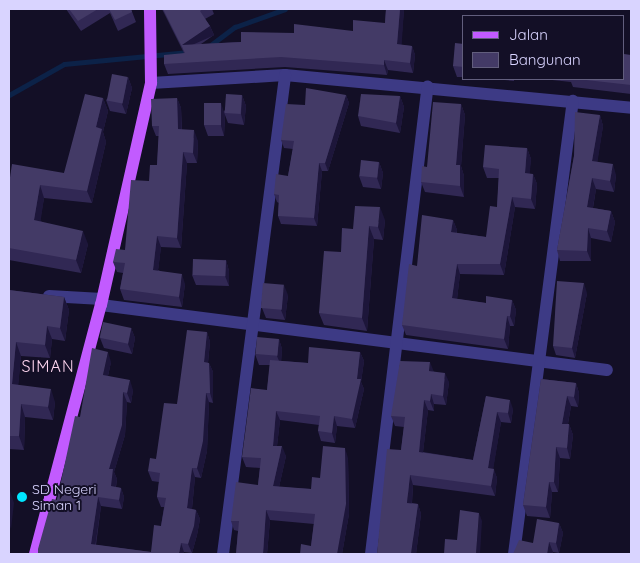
<!DOCTYPE html>
<style>
body{margin:0}
#map{position:relative;width:640px;height:563px;overflow:hidden;background:#130f26;font-family:Quicksand,sans-serif}
div>[style]{position:absolute}
.stream>*{height:5px;margin:-2.5px;padding:0 2.5px;transform-origin:2.5px;border-radius:2.5px;background:#0c2248}
.minor>*{height:12px;margin:-6px;padding:0 6px;transform-origin:6px;border-radius:6px;background:#3d3a85}
.major>*{height:12px;margin:-6px;padding:0 6px;transform-origin:6px;border-radius:6px;background:#c25bff}
.wall>*{inset:0;background:#312854}
.shaded-wall>*{inset:0;background:#1d163a;transform-origin:0 0}
.building>*{inset:0;background:#433a66;transform-origin:0 0}
.dots>*{width:14px;height:14px;translate:-50% -50%;box-sizing:border-box;border:2px solid #130f26;border-radius:50%}
span{translate:-50% -50%;white-space:nowrap;text-align:center;line-height:1.15;-webkit-text-stroke:4px #130f26;paint-order:stroke}
.poi-label{font-size:14px;color:#d9d4ff}
.left{translate:0 -50%;text-align:left}
.quarter-label{font-size:16px;color:#ffd6f0;letter-spacing:1px}
.frame{position:absolute;inset:0;border:10px solid #d9d4ff;pointer-events:none}
.legend{position:absolute;left:462px;top:15px;width:162px;height:65px;box-sizing:border-box;background:#130f26;border:1px solid #625e7d;margin:0;padding:6px 9px;list-style:none;font-size:15px;color:#d9d4ff}
.legend li{display:flex;align-items:center;gap:10px;height:25px}
.legend b{width:25px;border:1px solid #625e7d}
</style>
<div id="map">
<div class="stream">
<div style="left:208px;top:47px;width:34px;rotate:-37deg"></div>
<div style="left:235px;top:27px;width:53px;rotate:-19.8deg"></div>
<div style="left:9px;top:95px;width:63px;rotate:-29.4deg"></div>
<div style="left:64px;top:64px;width:125px;rotate:-5.5deg"></div>
</div>
<div class="minor">
<div style="left:151px;top:83px;width:134px;rotate:-3.4deg"></div>
<div style="left:285px;top:75px;width:348px;rotate:5.4deg"></div>
<div style="left:49px;top:296px;width:53px;rotate:3.2deg"></div>
<div style="left:101px;top:305px;width:510px;rotate:7.32deg"></div>
<div style="left:223px;top:554px;width:483px;rotate:-82.6deg"></div>
<div style="left:371px;top:554px;width:471px;rotate:-83.1deg"></div>
<div style="left:514px;top:554px;width:457px;rotate:-82.6deg"></div>
</div>
<div class="major">
<div style="left:35px;top:554px;width:258px;rotate:-75.2deg"></div>
<div style="left:101px;top:305px;width:228px;rotate:-77.3deg"></div>
<div style="left:151px;top:83px;width:74px;rotate:-90.8deg"></div>
</div>
<div class="wall">
<div style="clip-path:polygon(66px 9px,131px 9px,136px 22px,118px 31px,110px 13px,81px 31px)"></div>
<div style="clip-path:polygon(162px 9px,213px 9px,212px 9px,214px 14px,205px 19px,210px 26px,214px 35px,201px 44px,241px 42px,294px 33px,353px 31px,385px 23px,386px 9px,404px 9px,401px 45px,412px 46px,415px 55px,413px 73px,388px 70px,387px 75px,285px 67px,168px 74px,164px 64px,184px 53px)"></div>
<div style="clip-path:polygon(464px 44px,464px 77px,457px 77px,453px 66px)"></div>
<div style="clip-path:polygon(631px 55px,631px 94px,573px 87px,571px 82px,543px 79px,624px 79px)"></div>
<div style="clip-path:polygon(128px 77px,132px 88px,126px 114px,110px 111px,106px 100px)"></div>
<div style="clip-path:polygon(494px 79px,514px 79px,514px 81px)"></div>
<div style="clip-path:polygon(242px 95px,246px 106px,244px 125px,228px 123px,225px 115px,224px 136px,208px 136px,204px 125px,224px 111px)"></div>
<div style="clip-path:polygon(346px 95px,349px 103px,328px 171px,322px 171px,317px 226px,281px 224px,278px 216px,279px 203px,277px 202px,274px 194px,288px 176px,293px 149px,284px 148px,281px 140px,305px 105px)"></div>
<div style="clip-path:polygon(400px 96px,404px 107px,400px 133px,361px 126px,358px 116px)"></div>
<div style="clip-path:polygon(103px 98px,108px 111px,103px 132px,106px 142px,92px 203px,44px 198px,40px 221px,88px 244px,81px 273px,9px 260px,9px 184px,64px 173px)"></div>
<div style="clip-path:polygon(177px 98px,181px 108px,182px 130px,198px 141px,197px 163px,187px 163px,181px 248px,161px 247px,158px 270px,185px 284px,182px 307px,124px 300px,120px 289px,123px 273px,117px 272px,113px 262px,125px 250px,149px 181px,157px 165px,159px 136px,156px 136px,152px 126px)"></div>
<div style="clip-path:polygon(461px 104px,465px 115px,461px 166px,464px 176px,464px 197px,425px 192px,421px 182px,427px 167px)"></div>
<div style="clip-path:polygon(600px 115px,603px 126px,597px 162px,616px 175px,614px 192px,596px 189px,593px 208px,611px 211px,615px 222px,611px 242px,591px 238px,591px 261px,560px 261px,557px 250px,574px 156px)"></div>
<div style="clip-path:polygon(527px 148px,531px 159px,529px 174px,533px 174px,537px 184px,535px 209px,515px 207px,504px 275px,460px 274px,457px 299px,486px 303px,512px 300px,516px 310px,514px 326px,510px 326px,508px 349px,406px 335px,402px 325px,417px 266px,453px 220px,457px 230px,457px 233px,486px 237px,497px 207px,499px 178px,487px 178px,483px 167px)"></div>
<div style="clip-path:polygon(379px 162px,383px 173px,381px 189px,363px 187px,359px 176px)"></div>
<div style="clip-path:polygon(385px 220px,383px 240px,374px 239px,367px 331px,324px 325px,319px 313px,341px 252px,353px 229px)"></div>
<div style="clip-path:polygon(226px 260px,229px 271px,229px 286px,196px 285px,192px 275px)"></div>
<div style="clip-path:polygon(9px 290px,64px 297px,69px 310px,65px 341px,52px 339px,50px 358px,21px 356px,18px 385px,55px 402px,53px 420px,25px 417px,24px 450px,9px 449px)"></div>
<div style="clip-path:polygon(587px 293px,575px 358px,556px 355px,553px 346px)"></div>
<div style="clip-path:polygon(288px 295px,285px 320px,266px 318px,262px 308px)"></div>
<div style="clip-path:polygon(131px 328px,135px 338px,132px 354px,104px 348px,100px 338px)"></div>
<div style="clip-path:polygon(207px 332px,210px 342px,208px 363px,209px 363px,213px 372px,213px 403px,209px 402px,207px 451px,201px 478px,195px 477px,192px 509px,196px 510px,200px 519px,197px 535px,192px 553px,184px 552px,38px 554px,57px 500px,80px 417px,111px 362px,108px 376px,133px 390px,131px 403px,127px 402px,125px 435px,114px 472px,117px 479px,116px 487px,121px 488px,124px 497px,122px 509px,101px 506px,96px 545px,151px 552px,161px 526px,164px 507px,161px 507px,157px 497px,159px 482px,152px 481px,148px 471px,156px 459px,177px 404px)"></div>
<div style="clip-path:polygon(279px 339px,282px 349px,281px 361px,308px 363px,360px 352px,364px 361px,361px 382px,364px 389px,355px 428px,337px 426px,335px 443px,321px 441px,318px 431px,319px 425px,280px 420px,277px 446px,286px 456px,279px 487px,311px 489px,320px 478px,348px 458px,349px 514px,342px 554px,300px 554px,311px 546px,314px 524px,270px 520px,267px 554px,236px 554px,238px 531px,234px 530px,231px 521px,258px 485px,260px 468px,246px 467px,242px 457px,267px 390px,270px 365px,259px 365px,255px 354px)"></div>
<div style="clip-path:polygon(433px 371px,449px 382px,446px 405px,434px 404px,434px 411px,428px 410px,423px 452px,473px 460px,486px 396px,513px 409px,511px 423px,501px 422px,493px 468px,497px 478px,495px 496px,413px 485px,412px 503px,418px 504px,421px 514px,416px 554px,401px 450px,404px 427px,395px 426px,391px 416px)"></div>
<div style="clip-path:polygon(541px 379px,576px 383px,579px 393px,578px 407px,571px 406px,568px 424px,569px 424px,573px 435px,570px 459px,560px 458px,558px 492px,552px 492px,550px 518px,527px 516px,523px 505px)"></div>
<div style="clip-path:polygon(559px 523px,563px 533px,559px 553px,553px 552px,552px 554px,513px 554px,533px 543px)"></div>
</div>
<div class="shaded-wall">
<div style="clip-path:polygon(400px 9px,404px 9px,404px 10px,401px 54px,397px 44px)"></div>
<div style="left:210px;top:26px;width:10px;height:34px;rotate:66deg"></div>
<div style="clip-path:polygon(412px 46px,415px 55px,413px 73px,410px 63px)"></div>
<div style="clip-path:polygon(384px 60px,388px 70px,387px 75px,384px 65px)"></div>
<div style="clip-path:polygon(128px 77px,132px 88px,126px 114px,122px 104px)"></div>
<div style="clip-path:polygon(242px 95px,246px 106px,244px 125px,241px 114px)"></div>
<div style="clip-path:polygon(346px 95px,349px 103px,328px 171px,325px 163px)"></div>
<div style="clip-path:polygon(400px 96px,404px 107px,400px 133px,396px 123px)"></div>
<div style="clip-path:polygon(103px 98px,108px 111px,103px 132px,106px 142px,92px 203px,87px 191px,96px 127px)"></div>
<div style="clip-path:polygon(177px 98px,181px 108px,182px 140px,178px 129px)"></div>
<div style="clip-path:polygon(221px 103px,225px 115px,224px 136px,221px 126px)"></div>
<div style="clip-path:polygon(461px 104px,465px 115px,461px 166px,464px 176px,464px 197px,460px 186px,456px 165px)"></div>
<div style="clip-path:polygon(600px 115px,603px 126px,596px 172px,592px 161px)"></div>
<div style="clip-path:polygon(194px 130px,198px 141px,197px 163px,193px 153px)"></div>
<div style="clip-path:polygon(527px 148px,531px 159px,529px 184px,525px 173px)"></div>
<div style="clip-path:polygon(183px 152px,187px 163px,181px 248px,177px 238px)"></div>
<div style="clip-path:polygon(379px 162px,383px 173px,381px 189px,377px 178px)"></div>
<div style="clip-path:polygon(319px 163px,322px 171px,317px 226px,314px 218px)"></div>
<div style="clip-path:polygon(613px 164px,616px 175px,614px 192px,610px 181px)"></div>
<div style="clip-path:polygon(533px 174px,537px 184px,535px 209px,531px 199px)"></div>
<div style="clip-path:polygon(592px 178px,596px 189px,591px 218px,587px 207px)"></div>
<div style="clip-path:polygon(40px 185px,44px 198px,39px 232px,34px 220px)"></div>
<div style="clip-path:polygon(512px 197px,515px 207px,504px 275px,500px 264px)"></div>
<div style="clip-path:polygon(380px 207px,385px 220px,383px 240px,378px 227px)"></div>
<div style="clip-path:polygon(611px 211px,615px 222px,611px 242px,607px 231px)"></div>
<div style="clip-path:polygon(453px 220px,457px 230px,455px 243px,451px 232px)"></div>
<div style="clip-path:polygon(369px 226px,374px 239px,367px 331px,362px 318px)"></div>
<div style="clip-path:polygon(588px 228px,591px 238px,591px 261px,587px 251px)"></div>
<div style="clip-path:polygon(83px 231px,88px 244px,81px 273px,76px 260px)"></div>
<div style="clip-path:polygon(157px 236px,161px 247px,157px 280px,153px 270px)"></div>
<div style="clip-path:polygon(226px 260px,229px 271px,229px 286px,225px 276px)"></div>
<div style="clip-path:polygon(457px 264px,460px 274px,456px 308px,452px 298px)"></div>
<div style="clip-path:polygon(182px 274px,185px 284px,182px 307px,179px 297px)"></div>
<div style="clip-path:polygon(584px 283px,587px 293px,575px 358px,572px 348px)"></div>
<div style="clip-path:polygon(284px 285px,288px 295px,285px 320px,281px 310px)"></div>
<div style="clip-path:polygon(64px 297px,69px 310px,65px 341px,60px 328px)"></div>
<div style="clip-path:polygon(512px 300px,516px 310px,514px 326px,510px 316px)"></div>
<div style="clip-path:polygon(507px 316px,510px 326px,508px 349px,504px 339px)"></div>
<div style="clip-path:polygon(47px 326px,52px 339px,50px 358px,45px 345px)"></div>
<div style="clip-path:polygon(131px 328px,135px 338px,132px 354px,128px 344px)"></div>
<div style="clip-path:polygon(207px 332px,210px 342px,207px 372px,204px 362px)"></div>
<div style="clip-path:polygon(279px 339px,282px 349px,281px 366px,277px 356px)"></div>
<div style="clip-path:polygon(16px 342px,21px 356px,17px 398px,12px 384px)"></div>
<div style="clip-path:polygon(108px 352px,111px 362px,106px 385px,103px 375px)"></div>
<div style="clip-path:polygon(360px 352px,364px 361px,361px 382px,364px 389px,355px 428px,352px 419px)"></div>
<div style="clip-path:polygon(430px 362px,434px 372px,429px 371px)"></div>
<div style="clip-path:polygon(209px 363px,213px 372px,213px 403px,210px 393px)"></div>
<div style="clip-path:polygon(445px 373px,449px 382px,446px 405px,443px 396px)"></div>
<div style="clip-path:polygon(130px 380px,133px 390px,131px 403px,127px 393px)"></div>
<div style="clip-path:polygon(576px 383px,579px 393px,578px 407px,574px 397px)"></div>
<div style="clip-path:polygon(51px 389px,55px 402px,53px 420px,48px 407px)"></div>
<div style="clip-path:polygon(123px 392px,127px 402px,125px 435px,114px 472px,117px 479px,114px 495px,111px 486px,109px 469px)"></div>
<div style="clip-path:polygon(206px 393px,209px 402px,207px 451px,201px 478px,197px 468px)"></div>
<div style="clip-path:polygon(431px 394px,434px 404px,434px 411px,430px 401px)"></div>
<div style="clip-path:polygon(567px 396px,571px 406px,566px 434px,562px 424px)"></div>
<div style="clip-path:polygon(424px 400px,428px 410px,422px 461px,419px 452px)"></div>
<div style="clip-path:polygon(510px 400px,513px 409px,511px 423px,508px 413px)"></div>
<div style="clip-path:polygon(21px 404px,25px 417px,24px 450px,19px 436px)"></div>
<div style="clip-path:polygon(276px 411px,280px 420px,276px 455px,273px 446px)"></div>
<div style="clip-path:polygon(497px 412px,501px 422px,492px 477px,488px 468px)"></div>
<div style="clip-path:polygon(334px 416px,337px 426px,335px 443px,332px 433px)"></div>
<div style="clip-path:polygon(569px 424px,573px 435px,570px 459px,567px 448px)"></div>
<div style="clip-path:polygon(282px 446px,286px 456px,277px 496px,273px 486px)"></div>
<div style="clip-path:polygon(556px 447px,560px 458px,558px 492px,554px 482px)"></div>
<div style="clip-path:polygon(345px 448px,348px 458px,349px 514px,342px 554px,337px 554px)"></div>
<div style="clip-path:polygon(192px 468px,195px 477px,191px 518px,187px 508px)"></div>
<div style="clip-path:polygon(494px 469px,497px 478px,495px 496px,491px 486px)"></div>
<div style="clip-path:polygon(410px 475px,413px 485px,411px 513px,407px 503px)"></div>
<div style="clip-path:polygon(549px 482px,552px 492px,550px 518px,546px 507px)"></div>
<div style="clip-path:polygon(9px 488px,14px 503px,11px 529px,9px 523px)"></div>
<div style="clip-path:polygon(121px 488px,124px 497px,122px 509px,119px 500px)"></div>
<div style="clip-path:polygon(98px 497px,101px 506px,94px 554px,91px 544px)"></div>
<div style="clip-path:polygon(418px 504px,421px 514px,416px 554px,411px 554px)"></div>
<div style="clip-path:polygon(196px 510px,200px 519px,197px 535px,192px 553px,188px 544px)"></div>
<div style="clip-path:polygon(266px 510px,270px 520px,267px 554px,263px 554px)"></div>
<div style="clip-path:polygon(479px 513px,482px 521px,480px 554px,476px 554px)"></div>
<div style="clip-path:polygon(559px 523px,563px 533px,559px 553px,556px 543px)"></div>
<div style="clip-path:polygon(549px 542px,553px 552px,552px 554px,547px 554px)"></div>
<div style="clip-path:polygon(181px 543px,184px 552px,184px 554px,179px 554px)"></div>
</div>
<div class="building">
<div style="clip-path:polygon(69px 9px,98px 9px,78px 21px)"></div>
<div style="clip-path:polygon(109px 9px,131px 9px,132px 12px,115px 20px)"></div>
<div style="clip-path:polygon(163px 9px,203px 9px,200px 11px,210px 26px,182px 45px,241px 42px,241px 32px,294px 33px,294px 24px,353px 31px,353px 20px,385px 23px,386px 9px,400px 9px,397px 44px,412px 46px,410px 63px,384px 60px,384px 65px,281px 57px,164px 64px,164px 55px,185px 53px)"></div>
<div style="clip-path:polygon(455px 43px,464px 44px,464px 67px,453px 66px)"></div>
<div style="clip-path:polygon(624px 54px,631px 55px,631px 85px,577px 79px,624px 79px)"></div>
<div style="left:112px;top:74px;width:16px;height:27px;rotate:11deg"></div>
<div style="clip-path:polygon(306px 88px,346px 95px,325px 163px,319px 163px,314px 218px,278px 216px,279px 195px,274px 194px,276px 174px,288px 176px,294px 141px,281px 140px,286px 104px,305px 105px)"></div>
<div style="clip-path:polygon(85px 94px,103px 98px,96px 127px,102px 129px,87px 191px,40px 185px,34px 220px,83px 231px,76px 260px,9px 248px,9px 184px,12px 164px,64px 173px)"></div>
<div style="left:226px;top:94px;width:16px;height:19px;rotate:4deg"></div>
<div style="clip-path:polygon(361px 94px,400px 96px,396px 123px,358px 116px)"></div>
<div style="clip-path:polygon(177px 98px,178px 129px,194px 130px,193px 153px,183px 152px,177px 238px,157px 236px,153px 270px,182px 274px,179px 297px,120px 289px,125px 263px,113px 262px,116px 249px,125px 250px,131px 180px,149px 181px,150px 165px,157px 165px,159px 126px,152px 126px,151px 99px)"></div>
<div style="clip-path:polygon(433px 102px,461px 104px,456px 165px,460px 165px,460px 186px,421px 182px,422px 166px,427px 167px)"></div>
<div style="left:204px;top:103px;width:17px;height:22px"></div>
<div style="clip-path:polygon(575px 112px,600px 115px,592px 161px,613px 164px,610px 181px,592px 178px,587px 207px,611px 211px,607px 231px,588px 228px,587px 251px,557px 250px,574px 156px)"></div>
<div style="clip-path:polygon(485px 145px,527px 148px,525px 173px,533px 174px,531px 199px,512px 197px,500px 264px,457px 264px,452px 298px,486px 303px,486px 296px,512px 300px,510px 316px,507px 316px,504px 339px,402px 325px,409px 264px,417px 266px,422px 215px,453px 220px,451px 232px,486px 237px,490px 206px,497px 207px,499px 169px,483px 167px)"></div>
<div style="left:361px;top:160px;width:18px;height:16px;rotate:6deg"></div>
<div style="clip-path:polygon(355px 206px,380px 207px,378px 227px,369px 226px,362px 318px,319px 313px,324px 251px,341px 252px,342px 228px,353px 229px)"></div>
<div style="left:193px;top:259px;width:33px;height:16px;rotate:2deg"></div>
<div style="clip-path:polygon(557px 281px,584px 283px,572px 348px,553px 346px)"></div>
<div style="left:263px;top:283px;width:21px;height:25px;rotate:5deg"></div>
<div style="clip-path:polygon(9px 290px,64px 297px,60px 328px,47px 326px,45px 345px,16px 342px,12px 384px,51px 389px,48px 407px,21px 404px,19px 436px,9px 436px)"></div>
<div style="left:103px;top:322px;width:29px;height:16px;rotate:12deg"></div>
<div style="clip-path:polygon(187px 330px,207px 332px,204px 362px,209px 363px,210px 393px,206px 393px,203px 441px,197px 468px,192px 468px,187px 508px,196px 510px,194px 526px,188px 544px,181px 543px,179px 554px,38px 554px,38px 549px,52px 499px,57px 500px,75px 416px,80px 417px,92px 348px,108px 352px,103px 375px,130px 380px,127px 393px,123px 392px,122px 425px,109px 469px,113px 469px,111px 486px,121px 488px,119px 500px,98px 497px,91px 544px,151px 552px,154px 525px,161px 526px,166px 498px,157px 497px,160px 473px,148px 471px,150px 458px,156px 459px,164px 403px,177px 404px)"></div>
<div style="left:257px;top:337px;width:22px;height:17px;rotate:5deg"></div>
<div style="clip-path:polygon(309px 347px,360px 352px,357px 379px,361px 379px,352px 419px,334px 416px,332px 433px,318px 431px,320px 416px,276px 411px,273px 446px,282px 446px,273px 486px,311px 489px,312px 477px,320px 478px,323px 446px,345px 448px,346px 504px,337px 554px,300px 554px,301px 544px,311px 546px,315px 514px,266px 510px,263px 554px,236px 554px,239px 521px,231px 521px,236px 482px,258px 485px,261px 458px,242px 457px,251px 388px,267px 390px,270px 360px,308px 363px)"></div>
<div style="clip-path:polygon(400px 361px,430px 362px,429px 371px,445px 373px,443px 396px,431px 394px,430px 401px,424px 400px,419px 452px,473px 460px,486px 396px,510px 400px,508px 413px,497px 412px,488px 468px,494px 469px,491px 486px,410px 475px,407px 503px,418px 504px,411px 554px,377px 554px,387px 449px,401px 450px,405px 417px,391px 416px)"></div>
<div style="clip-path:polygon(541px 379px,576px 383px,574px 397px,567px 396px,562px 424px,569px 424px,567px 448px,556px 447px,554px 482px,549px 482px,546px 507px,523px 505px)"></div>
<div style="clip-path:polygon(460px 510px,479px 513px,476px 554px,444px 554px,445px 539px,457px 540px)"></div>
<div style="clip-path:polygon(537px 519px,559px 523px,556px 543px,549px 542px,547px 554px,513px 554px,519px 540px,533px 543px)"></div>
</div>
<div class="dots">
<div style="left:22px;top:497px;background:#00e5ff"></div>
</div>
<div class="poi-label">
<span class="left" style="left:32px;top:497px">SD Negeri<br>Siman 1</span>
</div>
<div class="quarter-label">
<span style="left:48px;top:366px">SIMAN</span>
</div>
<div class="frame"></div>
<ul class="legend">
<li><b style="height:6px;background:#c25bff"></b>Jalan</li>
<li><b style="height:14px;background:#433a66"></b>Bangunan</li>
</ul>
</div>
